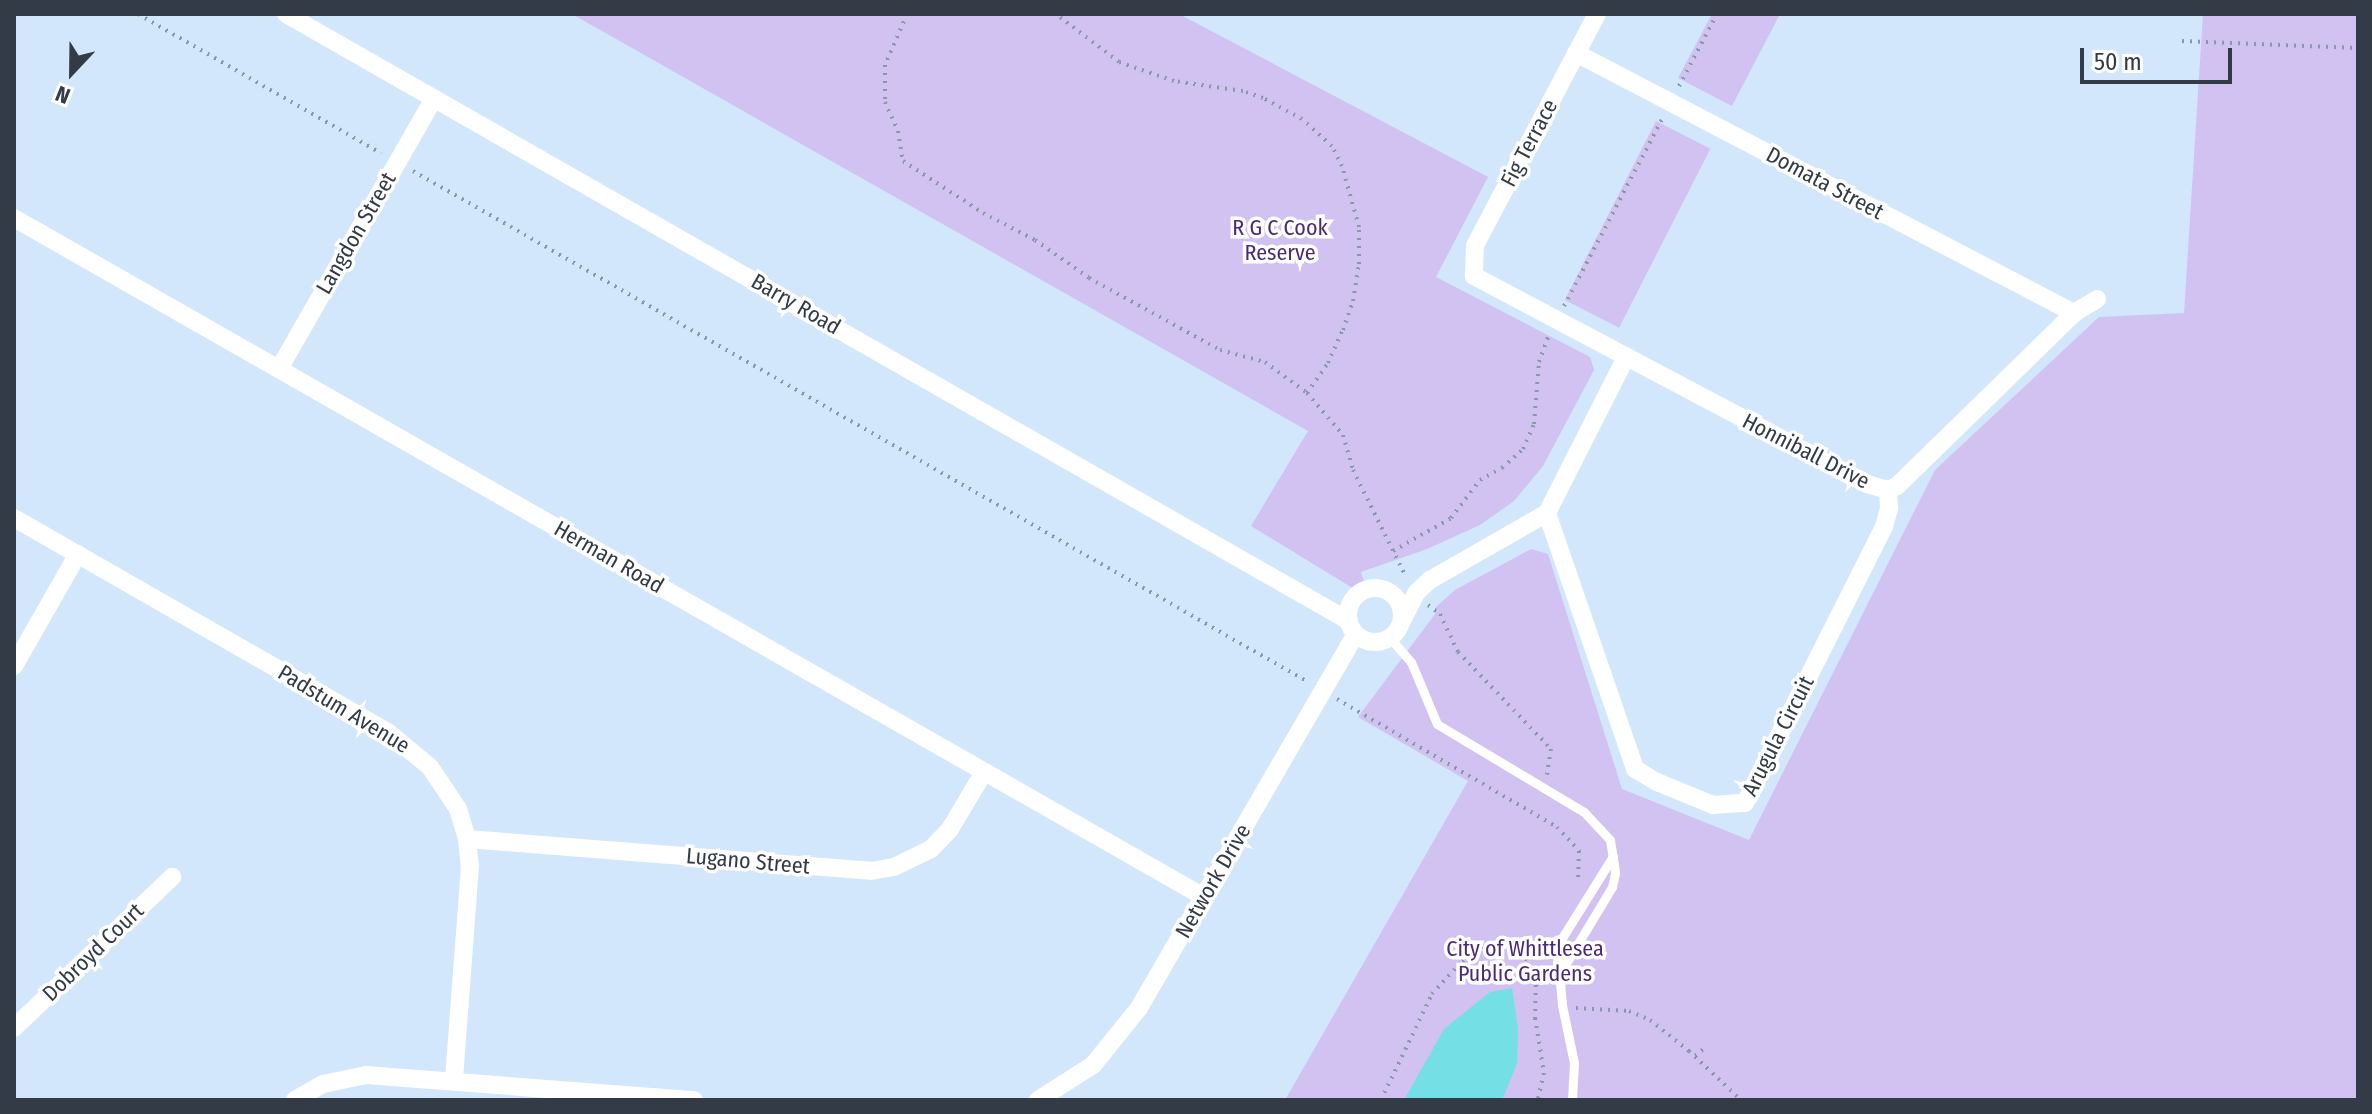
<!DOCTYPE html>
<style>
body{margin:0}
#map{position:relative;width:2372px;height:1114px;overflow:hidden;background:#d2e6fc;font-family:"Fira Sans Condensed",sans-serif}
div>[style]{position:absolute}
.green>*{inset:0;background:#d1c2f1;transform-origin:0 0}
.water>*{inset:0;background:#74dfe5}
.path>*{height:4px;margin-top:-2px;transform-origin:0;background:repeating-linear-gradient(90deg,#8a99aa 0 2px,transparent 0 8px)}
.lane>*{height:9px;margin:-4.5px;padding:0 4.5px;transform-origin:4.5px;border-radius:4.5px;background:#fff}
.street>*{height:18px;margin:-9px;padding:0 9px;transform-origin:9px;border-radius:9px;background:#fff}
.street>.ring{margin:-9px;padding:0;box-sizing:content-box;background:none;border:18px solid #fff;border-radius:50%}
span{translate:-50% -50%;white-space:nowrap;text-align:center;line-height:1.15;-webkit-text-stroke:7px #fff;paint-order:stroke}
.street-label{font-size:22px;color:#323b46}
.park-label{font-size:22px;color:#4b2a78}
.frame{position:absolute;inset:0;border:16px solid #323b46;pointer-events:none}
.north{position:absolute;left:32px;top:32px;width:80px;height:80px;-webkit-text-stroke:6px #fff;paint-order:stroke;rotate:202deg;font-size:22px;font-weight:700;line-height:32px;text-align:center;color:#323b46}
.north::after{content:'';display:block;margin:auto;width:28px;height:36px;background:#323b46;clip-path:polygon(50% 0,100% 100%,50% 72%,0 100%)}
.scale{position:absolute;left:2080px;top:48px;width:152px;height:36px;box-sizing:border-box;border:4px solid #323b46;border-top:0;padding-left:10px;font-size:24px;line-height:28px;white-space:nowrap;color:#323b46;-webkit-text-stroke:6px #fff;paint-order:stroke}
</style>
<div id="map">
<div class="green">
<div style="clip-path:polygon(572px 14px,1179px 14px,1488px 177px,1436px 277px,1590px 357px,1594px 370px,1543px 466px,1514px 501px,1480px 525px,1427px 549px,1361px 572px,1369px 598px,1251px 526px,1308px 431px)"></div>
<div style="clip-path:polygon(1712px 14px,1780px 14px,1732px 106px,1678px 78px)"></div>
<div style="clip-path:polygon(2203px 14px,2358px 14px,2358px 1100px,1285px 1100px,1468px 781px,1358px 717px,1435px 614px,1436px 607px,1455px 590px,1531px 549px,1548px 554px,1622px 789px,1749px 840px,1935px 470px,2099px 317px,2184px 313px)"></div>
<div style="left:1656px;top:121px;width:61px;height:201px;rotate:27deg"></div>
</div>
<div class="water">
<div style="clip-path:polygon(1512px 988px,1518px 1029px,1517px 1064px,1502px 1100px,1404px 1100px,1444px 1029px,1490px 992px)"></div>
</div>
<div class="path">
<div style="left:138px;top:14px;width:280px;rotate:29.8deg"></div>
<div style="left:907px;top:14px;width:56px;rotate:113.3deg"></div>
<div style="left:885px;top:65px;width:37px;rotate:90deg"></div>
<div style="left:885px;top:102px;width:32px;rotate:66deg"></div>
<div style="left:898px;top:131px;width:30px;rotate:81deg"></div>
<div style="left:903px;top:161px;width:95px;rotate:33deg"></div>
<div style="left:983px;top:213px;width:59px;rotate:27.4deg"></div>
<div style="left:1035px;top:240px;width:66px;rotate:35.1deg"></div>
<div style="left:1089px;top:278px;width:149px;rotate:28.8deg"></div>
<div style="left:1220px;top:350px;width:47px;rotate:14.9deg"></div>
<div style="left:1265px;top:362px;width:52px;rotate:36.4deg"></div>
<div style="left:1307px;top:393px;width:37px;rotate:-55deg"></div>
<div style="left:1328px;top:363px;width:36px;rotate:-66deg"></div>
<div style="left:1343px;top:330px;width:31px;rotate:-71deg"></div>
<div style="left:1353px;top:301px;width:37px;rotate:-81deg"></div>
<div style="left:1359px;top:264px;width:37px;rotate:-90deg"></div>
<div style="left:1359px;top:227px;width:63px;rotate:-105.6deg"></div>
<div style="left:1342px;top:166px;width:22px;rotate:-117deg"></div>
<div style="left:1332px;top:146px;width:40px;rotate:-138deg"></div>
<div style="left:1302px;top:119px;width:44px;rotate:-151.7deg"></div>
<div style="left:1263px;top:98px;width:21px;rotate:-161deg"></div>
<div style="left:1243px;top:91px;width:70px;rotate:-171.8deg"></div>
<div style="left:1174px;top:81px;width:58px;rotate:-160.9deg"></div>
<div style="left:1119px;top:62px;width:79px;rotate:-142.7deg"></div>
<div style="left:2182px;top:41px;width:176px;rotate:2.3deg"></div>
<div style="left:1679px;top:86px;width:81px;rotate:-62.2deg"></div>
<div style="left:413px;top:171px;width:1031px;rotate:29.72deg"></div>
<div style="left:1564px;top:306px;width:211px;rotate:-62.3deg"></div>
<div style="left:1307px;top:393px;width:55px;rotate:49.4deg"></div>
<div style="left:1343px;top:435px;width:36px;rotate:74deg"></div>
<div style="left:1353px;top:470px;width:119px;rotate:63.6deg"></div>
<div style="left:1393px;top:551px;width:67px;rotate:-29.6deg"></div>
<div style="left:1451px;top:518px;width:48px;rotate:-52.7deg"></div>
<div style="left:1480px;top:480px;width:25px;rotate:-29deg"></div>
<div style="left:1502px;top:468px;width:28px;rotate:-42deg"></div>
<div style="left:1523px;top:449px;width:27px;rotate:-66deg"></div>
<div style="left:1534px;top:424px;width:62px;rotate:-85.4deg"></div>
<div style="left:1539px;top:362px;width:29px;rotate:-70deg"></div>
<div style="left:1428px;top:605px;width:15px;rotate:37deg"></div>
<div style="left:1440px;top:614px;width:42px;rotate:64.7deg"></div>
<div style="left:1458px;top:652px;width:134px;rotate:46.2deg"></div>
<div style="left:1551px;top:749px;width:26px;rotate:99deg"></div>
<div style="left:1337px;top:699px;width:255px;rotate:30.2deg"></div>
<div style="left:1557px;top:827px;width:33px;rotate:47deg"></div>
<div style="left:1579px;top:851px;width:30px;rotate:92deg"></div>
<div style="left:1576px;top:1008px;width:53px;rotate:3.2deg"></div>
<div style="left:1629px;top:1011px;width:23px;rotate:23deg"></div>
<div style="left:1650px;top:1020px;width:50px;rotate:38.5deg"></div>
<div style="left:1689px;top:1051px;width:71px;rotate:43.3deg"></div>
<div style="left:1695px;top:1056px;width:13px;rotate:-39deg"></div>
<div style="left:1381px;top:1100px;width:118px;rotate:-64.3deg"></div>
<div style="left:1432px;top:994px;width:45px;rotate:-47.7deg"></div>
<div style="left:1462px;top:961px;width:36px;rotate:-30deg"></div>
<div style="left:1493px;top:943px;width:30px;rotate:17deg"></div>
<div style="left:1522px;top:952px;width:29px;rotate:61deg"></div>
<div style="left:1536px;top:977px;width:41px;rotate:91.4deg"></div>
<div style="left:1535px;top:1018px;width:56px;rotate:80.7deg"></div>
<div style="left:1544px;top:1073px;width:28px;rotate:103deg"></div>
</div>
<div class="lane">
<div style="left:1390px;top:638px;width:32px;rotate:49deg"></div>
<div style="left:1411px;top:662px;width:67px;rotate:67.2deg"></div>
<div style="left:1437px;top:724px;width:171px;rotate:30.9deg"></div>
<div style="left:1584px;top:812px;width:38px;rotate:47deg"></div>
<div style="left:1610px;top:840px;width:33px;rotate:81deg"></div>
<div style="left:1615px;top:873px;width:14px;rotate:102deg"></div>
<div style="left:1612px;top:887px;width:103px;rotate:121.1deg"></div>
<div style="left:1572px;top:1100px;width:37px;rotate:-87deg"></div>
<div style="left:1574px;top:1063px;width:59px;rotate:-101.7deg"></div>
<div style="left:1562px;top:1005px;width:59px;rotate:-94.8deg"></div>
<div style="left:1557px;top:946px;width:106px;rotate:-58.1deg"></div>
</div>
<div class="street">
<div style="left:286px;top:14px;width:1224px;rotate:29.73deg"></div>
<div style="left:1597px;top:14px;width:261px;rotate:117.8deg"></div>
<div style="left:1475px;top:245px;width:31px;rotate:92deg"></div>
<div style="left:1474px;top:276px;width:445px;rotate:27.9deg"></div>
<div style="left:1867px;top:484px;width:22px;rotate:16deg"></div>
<div style="left:1888px;top:490px;width:10px;rotate:-24deg"></div>
<div style="left:1897px;top:486px;width:248px;rotate:-44.3deg"></div>
<div style="left:2074px;top:313px;width:27px;rotate:-31deg"></div>
<div style="left:1576px;top:53px;width:562px;rotate:27.57deg"></div>
<div style="left:14px;top:218px;width:1370px;rotate:29.71deg"></div>
<div style="left:279px;top:369px;width:312px;rotate:-60.2deg"></div>
<div style="left:1547px;top:513px;width:271px;rotate:71deg"></div>
<div style="left:1635px;top:769px;width:26px;rotate:31deg"></div>
<div style="left:1657px;top:782px;width:61px;rotate:22.3deg"></div>
<div style="left:1713px;top:805px;width:32px;rotate:-4deg"></div>
<div style="left:1745px;top:803px;width:309px;rotate:-63.3deg"></div>
<div style="left:1884px;top:527px;width:20px;rotate:-75deg"></div>
<div style="left:1889px;top:508px;width:18px;rotate:-93deg"></div>
<div style="left:14px;top:518px;width:432px;rotate:29.8deg"></div>
<div style="left:389px;top:733px;width:53px;rotate:39.7deg"></div>
<div style="left:430px;top:767px;width:50px;rotate:56.3deg"></div>
<div style="left:458px;top:809px;width:31px;rotate:73deg"></div>
<div style="left:467px;top:839px;width:27px;rotate:84deg"></div>
<div style="left:470px;top:866px;width:216px;rotate:94.3deg"></div>
<div class="ring" style="left:1348px;top:588px;width:36px;height:36px"></div>
<div style="left:1403px;top:619px;width:30px;rotate:-63deg"></div>
<div style="left:1417px;top:592px;width:18px;rotate:-43deg"></div>
<div style="left:1430px;top:580px;width:135px;rotate:-29.8deg"></div>
<div style="left:1547px;top:513px;width:175px;rotate:-63.1deg"></div>
<div style="left:14px;top:666px;width:129px;rotate:-60.3deg"></div>
<div style="left:467px;top:839px;width:405px;rotate:4.5deg"></div>
<div style="left:871px;top:871px;width:23px;rotate:-10deg"></div>
<div style="left:894px;top:867px;width:41px;rotate:-25.9deg"></div>
<div style="left:931px;top:849px;width:28px;rotate:-46deg"></div>
<div style="left:950px;top:829px;width:66px;rotate:-59.2deg"></div>
<div style="left:14px;top:1028px;width:219px;rotate:-43.7deg"></div>
<div style="left:295px;top:1100px;width:32px;rotate:-30deg"></div>
<div style="left:323px;top:1084px;width:44px;rotate:-11.8deg"></div>
<div style="left:366px;top:1075px;width:329px;rotate:4.4deg"></div>
<div style="left:1038px;top:1100px;width:65px;rotate:-32.5deg"></div>
<div style="left:1093px;top:1065px;width:73px;rotate:-51.1deg"></div>
<div style="left:1139px;top:1008px;width:432px;rotate:-59.9deg"></div>
</div>
<div class="street-label">
<span style="left:1529px;top:143px;rotate:-62deg">Fig Terrace</span>
<span style="left:1825px;top:183px;rotate:28deg">Domata Street</span>
<span style="left:356px;top:233px;rotate:-60deg">Langdon Street</span>
<span style="left:796px;top:304px;rotate:30deg">Barry Road</span>
<span style="left:1806px;top:451px;rotate:27deg">Honniball Drive</span>
<span style="left:609px;top:557px;rotate:30deg">Herman Road</span>
<span style="left:344px;top:709px;rotate:31deg">Padstum Avenue</span>
<span style="left:1778px;top:736px;rotate:-63deg">Arugula Circuit</span>
<span style="left:748px;top:861px;rotate:5deg">Lugano Street</span>
<span style="left:1213px;top:881px;rotate:-60deg">Network Drive</span>
<span style="left:93px;top:952px;rotate:-44deg">Dobroyd Court</span>
</div>
<div class="park-label">
<span style="left:1280px;top:240px">R G C Cook<br>Reserve</span>
<span style="left:1525px;top:961px">City of Whittlesea<br>Public Gardens</span>
</div>
<div class="frame"></div>
<div class="north">N</div>
<div class="scale">50 m</div>
</div>
